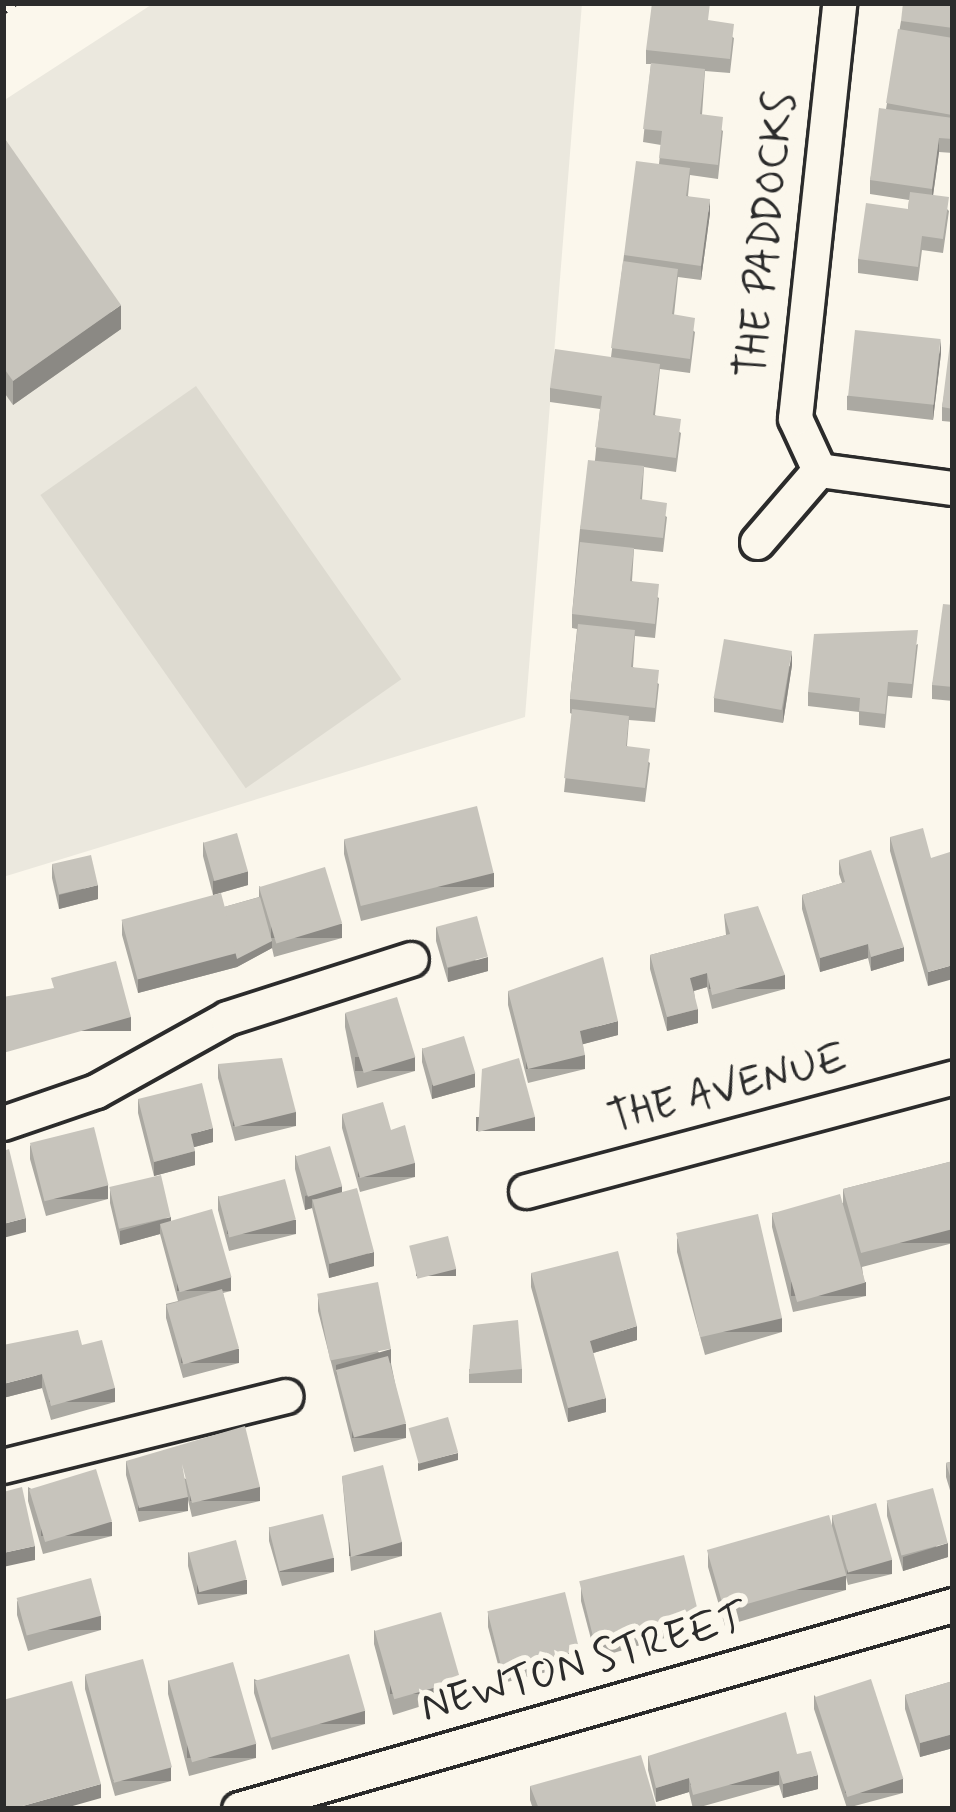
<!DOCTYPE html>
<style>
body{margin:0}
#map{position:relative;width:956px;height:1812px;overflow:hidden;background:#fbf7ec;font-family:Mynerve,sans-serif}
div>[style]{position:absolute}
.built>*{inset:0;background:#ebe8de}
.green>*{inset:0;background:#dddad0;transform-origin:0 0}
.path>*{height:8px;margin-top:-4px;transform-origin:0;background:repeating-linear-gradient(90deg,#2b2b2b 0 3px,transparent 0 12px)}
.roads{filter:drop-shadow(3px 0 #2b2b2b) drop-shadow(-3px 0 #2b2b2b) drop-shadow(0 3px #2b2b2b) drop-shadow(0 -3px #2b2b2b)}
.street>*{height:33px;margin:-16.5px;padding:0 16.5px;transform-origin:16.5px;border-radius:16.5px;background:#fbf7ec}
.wall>*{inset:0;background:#aba9a2;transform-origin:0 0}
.shaded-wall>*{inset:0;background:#8b8984;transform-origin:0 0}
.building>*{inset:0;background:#c7c4bc;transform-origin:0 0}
span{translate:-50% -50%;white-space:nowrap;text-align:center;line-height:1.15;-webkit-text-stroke:12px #fbf7ec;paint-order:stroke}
.street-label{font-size:42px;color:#2b2b2b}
.frame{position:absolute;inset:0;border:6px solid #2b2b2b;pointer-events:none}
</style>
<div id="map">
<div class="built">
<div style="clip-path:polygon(154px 3px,582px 3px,525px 717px,3px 877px,3px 101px)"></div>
</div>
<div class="green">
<div style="left:196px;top:386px;width:358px;height:190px;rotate:55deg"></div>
</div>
<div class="path">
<div style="left:3px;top:11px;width:14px;rotate:-36deg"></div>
</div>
<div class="roads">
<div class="street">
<div style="left:819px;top:470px;width:135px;rotate:7.7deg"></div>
<div style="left:757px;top:542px;width:95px;rotate:-49.3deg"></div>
<div style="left:819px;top:470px;width:57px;rotate:-114.8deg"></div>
<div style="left:795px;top:418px;width:417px;rotate:-83.9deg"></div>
<div style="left:3px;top:1123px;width:98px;rotate:-19deg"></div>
<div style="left:96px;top:1091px;width:150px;rotate:-29.1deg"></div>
<div style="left:227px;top:1018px;width:193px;rotate:-17.8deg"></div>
<div style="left:526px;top:1191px;width:442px;rotate:-14.9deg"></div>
<div style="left:3px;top:1466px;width:291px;rotate:-13.9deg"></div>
<div style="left:239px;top:1809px;width:743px;rotate:-15.95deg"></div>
</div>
</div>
<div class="wall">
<div style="clip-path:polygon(953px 3px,953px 153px,939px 152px,933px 195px,949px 211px,943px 253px,922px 250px,918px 281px,858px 273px,858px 259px,908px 209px,909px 200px,870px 194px,870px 180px,886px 109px,901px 21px)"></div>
<div style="clip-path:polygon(709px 21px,734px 38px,730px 73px,705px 71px,702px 115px,723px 131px,718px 179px,690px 175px,688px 196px,710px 213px,701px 280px,678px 277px,674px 315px,695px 332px,690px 373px,660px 369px,655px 415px,681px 433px,676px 472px,644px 467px,642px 500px,667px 517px,663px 552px,634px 549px,632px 581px,659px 598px,655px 638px,635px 636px,633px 667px,659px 684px,655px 722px,629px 720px,627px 746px,650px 763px,645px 802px,564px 792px,572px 714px,570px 713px,570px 699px,577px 629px,572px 628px,572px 614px,580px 529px,595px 460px,600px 409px,550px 402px,550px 388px,611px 357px,624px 255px,659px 164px,661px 145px,643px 142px,651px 64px,646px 64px,646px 50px)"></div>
<div style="clip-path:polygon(3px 136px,121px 329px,13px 405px,3px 391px)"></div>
<div style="clip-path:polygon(953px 343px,953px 422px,942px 421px,942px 407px)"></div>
<div style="clip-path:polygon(941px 353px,933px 420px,847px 410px,847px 396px)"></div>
<div style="clip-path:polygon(953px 605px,953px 701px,932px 699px,932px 685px)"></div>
<div style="clip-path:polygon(918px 644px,912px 698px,888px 696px,885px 728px,859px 725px,859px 712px,808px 706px,808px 692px)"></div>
<div style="clip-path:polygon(792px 665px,783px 723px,714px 712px,714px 698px)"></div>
<div style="clip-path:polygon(890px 837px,931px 858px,928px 986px,890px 851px)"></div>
<div style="clip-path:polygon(344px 840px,494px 887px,361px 921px,344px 854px)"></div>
<div style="clip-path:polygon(203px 842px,248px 885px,213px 895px,203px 856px)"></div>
<div style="clip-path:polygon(839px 860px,904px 961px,871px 971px,868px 958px,820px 972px,802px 909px,802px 895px,842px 883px,839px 874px)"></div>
<div style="clip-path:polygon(52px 864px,98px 899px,59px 909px,52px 878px)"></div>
<div style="clip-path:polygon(259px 886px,342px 938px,274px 957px,272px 948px,237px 967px,138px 993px,122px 935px,122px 922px,224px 907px,259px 897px)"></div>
<div style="clip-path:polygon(724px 914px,785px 989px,712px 1009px,707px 987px,694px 991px,698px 1023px,667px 1031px,650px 969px,650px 955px,726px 935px)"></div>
<div style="clip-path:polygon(436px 927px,488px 971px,448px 982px,436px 941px)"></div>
<div style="clip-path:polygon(508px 991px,618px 1035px,583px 1044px,585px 1069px,528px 1083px,508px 1005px)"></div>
<div style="clip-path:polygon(345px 1013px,415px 1071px,357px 1088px,345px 1027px)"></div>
<div style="clip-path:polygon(422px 1048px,475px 1087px,432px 1099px,422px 1062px)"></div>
<div style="clip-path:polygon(218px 1064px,296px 1126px,235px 1141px,218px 1078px)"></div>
<div style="clip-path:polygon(138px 1099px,213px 1142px,194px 1147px,195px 1165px,154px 1176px,138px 1113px)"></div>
<div style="clip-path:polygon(342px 1114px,415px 1177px,360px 1192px,342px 1128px)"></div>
<div style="clip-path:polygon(30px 1145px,108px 1199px,46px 1216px,30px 1159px)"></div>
<div style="clip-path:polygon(295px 1155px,342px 1192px,374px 1266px,329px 1278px,312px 1208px,305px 1210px,295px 1169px)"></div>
<div style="clip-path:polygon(953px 1161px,953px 1243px,862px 1267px,866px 1296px,793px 1312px,772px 1227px,772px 1213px,843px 1203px,843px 1189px)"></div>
<div style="clip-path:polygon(110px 1190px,171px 1221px,231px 1291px,223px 1293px,239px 1363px,183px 1378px,166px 1318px,166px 1304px,178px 1301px,160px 1234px,120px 1245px,110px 1203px)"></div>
<div style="clip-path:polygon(218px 1196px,296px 1234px,229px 1251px,218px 1210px)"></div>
<div style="clip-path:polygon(677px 1238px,782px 1332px,705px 1355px,677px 1252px)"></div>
<div style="clip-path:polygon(531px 1273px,637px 1340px,593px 1353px,606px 1412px,568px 1422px,531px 1287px)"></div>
<div style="clip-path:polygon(318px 1298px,391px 1363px,406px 1438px,354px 1452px,318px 1311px)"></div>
<div style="clip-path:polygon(82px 1345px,115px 1402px,51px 1420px,42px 1388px,3px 1398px)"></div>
<div style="left:522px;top:1369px;width:14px;height:53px;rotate:90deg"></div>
<div style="clip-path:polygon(126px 1461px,260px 1501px,192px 1517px,188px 1500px,188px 1511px,139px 1522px,126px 1475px)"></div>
<div style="clip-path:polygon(953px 1461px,953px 1500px,946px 1477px,946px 1463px)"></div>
<div style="clip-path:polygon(342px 1476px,402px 1556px,351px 1571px)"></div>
<div style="clip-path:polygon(28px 1487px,112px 1536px,43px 1554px,28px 1501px)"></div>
<div style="clip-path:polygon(887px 1502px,948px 1557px,903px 1571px,887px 1516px)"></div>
<div style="clip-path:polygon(832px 1515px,892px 1574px,848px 1585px,846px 1577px,846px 1590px,725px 1626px,708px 1567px,708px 1553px,832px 1528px)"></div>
<div style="clip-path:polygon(269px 1527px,334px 1572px,282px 1586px,269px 1541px)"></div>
<div style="clip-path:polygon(188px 1552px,247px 1594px,198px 1605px,188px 1566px)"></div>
<div style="clip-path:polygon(581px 1587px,699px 1628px,596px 1658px,581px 1601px)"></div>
<div style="clip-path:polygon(17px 1601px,101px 1630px,28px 1651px,17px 1615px)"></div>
<div style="clip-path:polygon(488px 1613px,579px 1664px,503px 1683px,488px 1627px)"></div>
<div style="clip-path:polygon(374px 1630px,460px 1694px,393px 1715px,374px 1644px)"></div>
<div style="clip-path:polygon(85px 1675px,171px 1781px,115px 1796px,85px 1689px)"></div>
<div style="clip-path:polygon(254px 1679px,365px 1724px,272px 1750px,254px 1693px)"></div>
<div style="clip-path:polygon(168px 1680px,256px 1758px,189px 1776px,168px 1694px)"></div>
<div style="clip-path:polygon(953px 1681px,953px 1748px,920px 1757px,905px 1709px,905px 1695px)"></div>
<div style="clip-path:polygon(814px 1695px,903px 1793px,847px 1808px,814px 1709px)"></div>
<div style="clip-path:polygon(797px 1754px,818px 1789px,783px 1798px,779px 1785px,693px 1809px,689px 1792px,656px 1802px,648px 1770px,648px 1756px)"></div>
<div style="clip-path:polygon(530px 1786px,657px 1809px,533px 1809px,530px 1800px)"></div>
</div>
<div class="shaded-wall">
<div style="clip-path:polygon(939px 138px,939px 152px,932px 203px,932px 189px)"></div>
<div style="clip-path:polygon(710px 199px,710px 213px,701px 280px,701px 266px)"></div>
<div style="clip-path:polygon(121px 305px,121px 329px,13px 405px,13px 381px)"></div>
<div style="clip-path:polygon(941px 339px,941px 353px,933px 420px,933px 406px)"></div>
<div style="clip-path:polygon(792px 651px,792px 665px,783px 723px,783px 709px)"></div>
<div style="clip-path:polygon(248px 871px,248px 885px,213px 895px,213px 881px)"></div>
<div style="left:494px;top:873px;width:14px;height:137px;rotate:90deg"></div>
<div style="clip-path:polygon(98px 885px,98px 899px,59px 909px,59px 895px)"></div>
<div style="left:342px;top:924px;width:14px;height:71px;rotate:90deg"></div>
<div style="clip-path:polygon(272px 941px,272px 948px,237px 967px,138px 993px,138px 979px)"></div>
<div style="clip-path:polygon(868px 944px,868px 958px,820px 972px,820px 958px)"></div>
<div style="clip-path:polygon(904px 947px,904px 961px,871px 971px,871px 957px)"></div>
<div style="clip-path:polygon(488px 957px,488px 971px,448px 982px,448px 968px)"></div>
<div style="clip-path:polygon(953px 965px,953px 979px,928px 986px,928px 972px)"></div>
<div style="clip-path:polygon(707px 973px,707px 987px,690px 992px,690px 978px)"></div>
<div style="left:785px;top:975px;width:14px;height:76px;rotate:90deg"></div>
<div style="clip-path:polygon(698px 1009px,698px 1023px,667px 1031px,667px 1017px)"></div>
<div style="left:131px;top:1017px;width:14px;height:133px;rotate:90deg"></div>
<div style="clip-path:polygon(618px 1021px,618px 1035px,580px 1045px,580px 1031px)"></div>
<div style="left:585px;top:1055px;width:14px;height:59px;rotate:90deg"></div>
<div style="left:415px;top:1057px;width:14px;height:60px;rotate:90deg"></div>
<div style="clip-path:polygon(475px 1073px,475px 1087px,432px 1099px,432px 1085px)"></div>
<div style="left:296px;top:1112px;width:14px;height:63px;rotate:90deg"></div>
<div style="left:535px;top:1117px;width:14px;height:59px;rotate:90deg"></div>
<div style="clip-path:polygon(213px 1128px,213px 1142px,191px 1148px,191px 1134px)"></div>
<div style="clip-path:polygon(195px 1151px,195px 1165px,154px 1176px,154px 1162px)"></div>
<div style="left:415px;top:1163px;width:14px;height:57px;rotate:90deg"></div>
<div style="left:108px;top:1185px;width:14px;height:64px;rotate:90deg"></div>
<div style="clip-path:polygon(342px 1186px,342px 1200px,312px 1199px,312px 1208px,305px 1210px,305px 1196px)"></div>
<div style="clip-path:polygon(171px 1217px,171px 1231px,160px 1224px,160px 1234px,120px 1245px,120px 1231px)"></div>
<div style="clip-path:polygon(26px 1218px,26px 1232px,3px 1238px,3px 1224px)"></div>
<div style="left:296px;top:1220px;width:14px;height:69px;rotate:90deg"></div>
<div style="left:953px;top:1229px;width:14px;height:95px;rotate:90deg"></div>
<div style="clip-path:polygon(374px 1252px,374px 1266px,329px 1278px,329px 1264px)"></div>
<div style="left:456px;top:1269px;width:7px;height:40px;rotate:90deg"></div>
<div style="left:231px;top:1277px;width:14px;height:54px;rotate:90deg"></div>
<div style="left:866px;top:1282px;width:14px;height:75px;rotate:90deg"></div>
<div style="left:782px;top:1318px;width:14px;height:80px;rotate:90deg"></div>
<div style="clip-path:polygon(637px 1326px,637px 1340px,590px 1354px,590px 1341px)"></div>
<div style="left:239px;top:1349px;width:14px;height:58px;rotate:90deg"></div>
<div style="clip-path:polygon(391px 1349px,391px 1363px,338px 1378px,336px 1372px,336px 1379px,336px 1365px)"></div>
<div style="clip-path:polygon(42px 1374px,42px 1388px,3px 1398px,3px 1384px)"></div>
<div style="left:115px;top:1388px;width:14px;height:66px;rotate:90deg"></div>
<div style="clip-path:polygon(606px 1398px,606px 1412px,568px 1422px,568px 1408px)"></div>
<div style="left:406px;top:1424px;width:14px;height:54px;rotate:90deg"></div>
<div style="clip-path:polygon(458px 1453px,458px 1460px,418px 1471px,418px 1463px)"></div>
<div style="left:260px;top:1487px;width:14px;height:70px;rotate:90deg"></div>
<div style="left:188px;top:1497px;width:14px;height:50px;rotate:90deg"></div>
<div style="left:112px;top:1522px;width:14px;height:71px;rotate:90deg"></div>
<div style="left:402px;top:1542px;width:14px;height:53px;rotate:90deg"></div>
<div style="clip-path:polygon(948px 1543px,948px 1557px,903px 1571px,903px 1557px)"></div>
<div style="clip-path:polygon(35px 1546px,35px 1560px,3px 1567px,3px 1553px)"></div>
<div style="left:334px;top:1558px;width:14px;height:54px;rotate:90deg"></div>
<div style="left:892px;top:1560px;width:14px;height:45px;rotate:90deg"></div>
<div style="left:846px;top:1576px;width:14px;height:126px;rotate:90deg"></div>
<div style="left:247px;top:1580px;width:14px;height:50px;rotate:90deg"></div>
<div style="left:699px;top:1614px;width:14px;height:107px;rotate:90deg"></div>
<div style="left:101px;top:1616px;width:14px;height:76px;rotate:90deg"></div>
<div style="left:579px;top:1650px;width:14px;height:78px;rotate:90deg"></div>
<div style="left:460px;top:1680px;width:14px;height:70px;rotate:90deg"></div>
<div style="left:365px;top:1711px;width:13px;height:96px;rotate:90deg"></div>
<div style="clip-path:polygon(953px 1734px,953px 1748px,920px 1757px,920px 1743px)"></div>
<div style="left:256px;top:1744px;width:14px;height:69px;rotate:90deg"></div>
<div style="left:171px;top:1767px;width:14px;height:58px;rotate:90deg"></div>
<div style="left:779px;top:1771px;width:14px;height:89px;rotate:90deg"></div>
<div style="clip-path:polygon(818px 1775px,818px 1789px,783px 1798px,783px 1784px)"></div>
<div style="clip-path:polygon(689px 1778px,689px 1792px,656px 1802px,656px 1788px)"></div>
<div style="left:903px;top:1779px;width:14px;height:58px;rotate:90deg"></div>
<div style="clip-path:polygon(101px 1784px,101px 1798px,62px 1809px,12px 1809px)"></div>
</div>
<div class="building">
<div style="clip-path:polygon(652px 3px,710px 3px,708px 20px,734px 24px,730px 59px,646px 50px)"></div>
<div style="clip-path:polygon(903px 3px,953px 3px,953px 28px,901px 21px)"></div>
<div style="clip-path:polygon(898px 29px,953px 38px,952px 115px,886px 103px)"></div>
<div style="clip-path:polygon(651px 63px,705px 69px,700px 114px,723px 117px,718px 165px,659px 158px,662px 131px,643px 129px)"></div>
<div style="clip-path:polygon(879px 108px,953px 118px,953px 139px,939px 138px,932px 189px,870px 180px)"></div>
<div style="clip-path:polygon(3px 136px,121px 305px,13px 381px,3px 367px)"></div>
<div style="clip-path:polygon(636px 161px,690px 168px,686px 196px,710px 199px,701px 266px,624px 255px)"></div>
<div style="clip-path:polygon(910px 192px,949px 197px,943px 239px,922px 236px,918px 267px,858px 259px,866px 203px,908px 209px)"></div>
<div style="clip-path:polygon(623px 261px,678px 269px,672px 314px,695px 318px,690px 359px,611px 348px)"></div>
<div style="left:855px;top:330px;width:86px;height:66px;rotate:6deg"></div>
<div style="clip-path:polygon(950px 343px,953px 343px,953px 409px,942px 407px)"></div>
<div style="clip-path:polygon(555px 349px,660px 364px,653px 415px,681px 419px,676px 458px,595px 447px,602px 396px,550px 388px)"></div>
<div style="clip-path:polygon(588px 460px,644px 466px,640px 499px,667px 503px,663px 538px,580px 529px)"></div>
<div style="clip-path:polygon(580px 542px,634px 548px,630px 581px,659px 584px,655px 624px,572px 614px)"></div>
<div style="clip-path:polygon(943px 604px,953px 605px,953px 687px,932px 685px)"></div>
<div style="clip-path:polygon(578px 624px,635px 630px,631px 667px,659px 670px,655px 708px,570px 699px)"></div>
<div style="clip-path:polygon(918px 630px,912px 684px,888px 682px,885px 714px,859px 711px,860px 698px,808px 692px,814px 634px)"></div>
<div style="left:724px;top:639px;width:69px;height:60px;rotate:10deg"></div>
<div style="clip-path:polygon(572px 709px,629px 716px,626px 746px,650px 749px,645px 788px,564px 778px)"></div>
<div style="left:477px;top:806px;width:69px;height:137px;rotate:76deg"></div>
<div style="clip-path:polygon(923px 828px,931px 858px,953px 851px,953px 965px,928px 972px,890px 837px)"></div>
<div style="left:237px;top:833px;width:40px;height:35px;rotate:74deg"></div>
<div style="clip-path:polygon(871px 850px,904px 947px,871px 957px,868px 944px,820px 958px,802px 895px,845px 882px,839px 860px)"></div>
<div style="left:91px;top:855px;width:31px;height:40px;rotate:77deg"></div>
<div style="left:325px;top:867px;width:59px;height:69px;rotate:73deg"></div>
<div style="left:221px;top:893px;width:62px;height:103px;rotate:75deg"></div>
<div style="clip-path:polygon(260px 897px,272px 941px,237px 959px,224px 907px)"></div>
<div style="clip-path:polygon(758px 906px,785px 975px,712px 995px,707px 973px,690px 978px,698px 1009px,667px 1017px,650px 955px,730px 934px,724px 914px)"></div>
<div style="left:477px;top:916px;width:42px;height:42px;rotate:75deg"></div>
<div style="clip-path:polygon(603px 957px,618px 1021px,580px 1031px,585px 1055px,528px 1069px,508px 991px)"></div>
<div style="clip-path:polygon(116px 961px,131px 1017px,3px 1053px,3px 997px,54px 988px,51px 978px)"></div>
<div style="left:397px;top:997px;width:63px;height:54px;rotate:73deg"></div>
<div style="left:464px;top:1036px;width:39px;height:44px;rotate:73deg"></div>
<div style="clip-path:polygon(282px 1058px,296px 1112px,235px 1127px,218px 1064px)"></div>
<div style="clip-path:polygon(519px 1058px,535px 1117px,478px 1132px,482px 1069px)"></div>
<div style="clip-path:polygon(202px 1083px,213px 1128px,191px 1134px,195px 1151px,154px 1162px,138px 1099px)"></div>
<div style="clip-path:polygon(383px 1102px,391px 1130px,405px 1125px,415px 1163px,360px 1178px,342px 1114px)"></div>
<div style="left:94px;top:1127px;width:60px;height:66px;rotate:76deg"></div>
<div style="left:330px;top:1146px;width:42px;height:36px;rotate:73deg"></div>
<div style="clip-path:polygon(9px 1149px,26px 1218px,3px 1224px,3px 1151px)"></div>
<div style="clip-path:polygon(953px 1161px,953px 1229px,861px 1253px,843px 1189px)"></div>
<div style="left:161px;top:1175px;width:43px;height:53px;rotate:77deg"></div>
<div style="left:285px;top:1179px;width:42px;height:69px;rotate:75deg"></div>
<div style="left:357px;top:1188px;width:66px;height:46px;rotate:75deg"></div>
<div style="left:840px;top:1194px;width:92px;height:71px;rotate:74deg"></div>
<div style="left:212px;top:1209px;width:71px;height:54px;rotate:74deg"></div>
<div style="left:758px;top:1214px;width:107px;height:84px;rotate:77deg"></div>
<div style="left:448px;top:1236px;width:34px;height:40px;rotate:76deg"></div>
<div style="clip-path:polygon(618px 1251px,637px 1326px,590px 1341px,606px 1398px,568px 1408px,531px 1273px)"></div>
<div style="left:378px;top:1282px;width:68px;height:62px;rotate:79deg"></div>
<div style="left:222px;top:1289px;width:62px;height:58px;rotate:74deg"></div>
<div style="clip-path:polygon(518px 1320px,522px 1369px,469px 1374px,473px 1325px)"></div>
<div style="clip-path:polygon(78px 1330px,82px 1345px,102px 1340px,115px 1388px,51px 1406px,42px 1374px,3px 1384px,3px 1345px)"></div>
<div style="left:388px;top:1356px;width:70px;height:54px;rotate:75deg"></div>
<div style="left:448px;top:1417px;width:37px;height:41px;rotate:74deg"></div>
<div style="clip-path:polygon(245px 1426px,260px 1487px,192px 1503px,182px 1464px,188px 1497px,139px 1508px,126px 1461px)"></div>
<div style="clip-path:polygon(953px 1461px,953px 1486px,946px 1463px)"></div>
<div style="clip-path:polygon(383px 1465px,402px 1542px,351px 1557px,342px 1476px)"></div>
<div style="left:96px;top:1469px;width:55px;height:70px;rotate:73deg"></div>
<div style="clip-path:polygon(22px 1487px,35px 1546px,3px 1553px,3px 1492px)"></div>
<div style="left:933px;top:1488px;width:57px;height:48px;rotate:75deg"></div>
<div style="left:876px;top:1503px;width:59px;height:46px;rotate:74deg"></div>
<div style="left:323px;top:1514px;width:45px;height:56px;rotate:76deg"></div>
<div style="left:829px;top:1515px;width:63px;height:127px;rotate:74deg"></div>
<div style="left:236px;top:1540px;width:41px;height:49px;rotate:75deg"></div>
<div style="left:684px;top:1555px;width:61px;height:108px;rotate:76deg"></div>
<div style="left:91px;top:1578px;width:39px;height:77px;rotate:75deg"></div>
<div style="left:565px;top:1592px;width:60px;height:80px;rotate:76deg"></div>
<div style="left:441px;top:1612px;width:71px;height:69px;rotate:74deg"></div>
<div style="left:349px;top:1654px;width:59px;height:98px;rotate:74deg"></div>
<div style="left:143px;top:1659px;width:112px;height:60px;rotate:75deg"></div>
<div style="left:233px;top:1662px;width:85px;height:67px;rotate:74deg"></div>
<div style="left:871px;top:1679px;width:105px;height:59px;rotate:72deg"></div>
<div style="clip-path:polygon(72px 1681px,101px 1784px,12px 1809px,3px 1809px,3px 1700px)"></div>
<div style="clip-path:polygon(953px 1681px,953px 1734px,920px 1743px,905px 1695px)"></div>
<div style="clip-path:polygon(786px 1712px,797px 1754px,811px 1751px,818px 1775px,783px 1784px,779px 1771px,693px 1795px,689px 1778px,656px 1788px,648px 1756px)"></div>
<div style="clip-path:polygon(641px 1755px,657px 1809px,539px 1809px,530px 1786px)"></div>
</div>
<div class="street-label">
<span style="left:768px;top:235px;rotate:-84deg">THE PADDOCKS</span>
<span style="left:728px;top:1090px;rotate:-15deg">THE AVENUE</span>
<span style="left:584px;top:1664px;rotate:-16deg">NEWTON STREET</span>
</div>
<div class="frame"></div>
</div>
